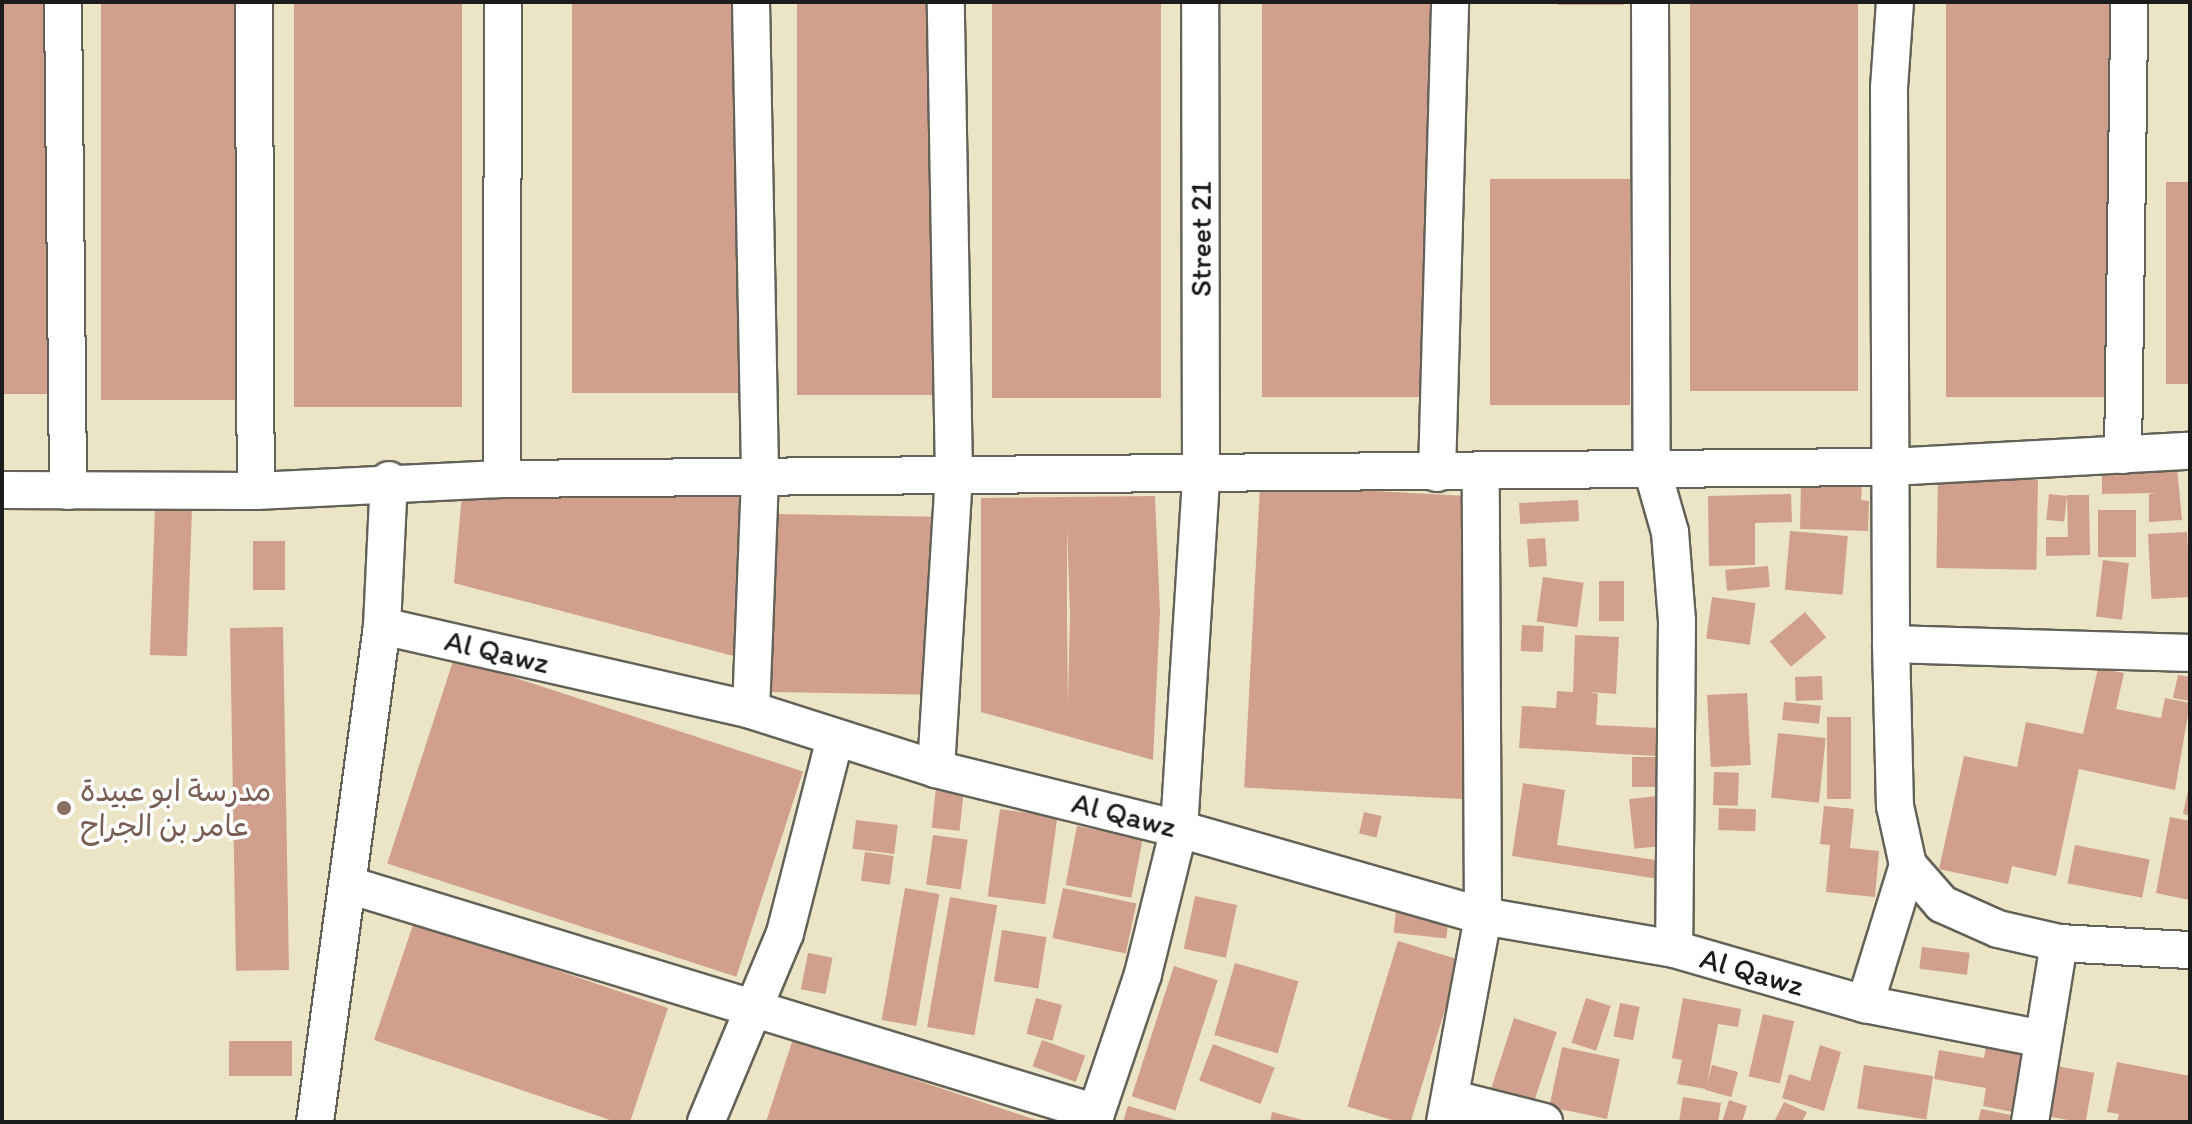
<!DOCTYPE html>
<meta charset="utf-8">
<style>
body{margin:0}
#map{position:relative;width:2192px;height:1124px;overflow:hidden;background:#ebe5c6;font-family:Itim,"Playpen Sans Arabic",sans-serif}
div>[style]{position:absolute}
.building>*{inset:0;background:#d0a08d;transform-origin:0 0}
.roads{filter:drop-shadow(2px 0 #646258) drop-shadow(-2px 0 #646258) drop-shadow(0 2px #646258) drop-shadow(0 -2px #646258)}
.minor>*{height:36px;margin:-18px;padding:0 18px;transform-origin:18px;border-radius:18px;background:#fff}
.dots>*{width:22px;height:22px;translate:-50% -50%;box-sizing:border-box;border:4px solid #fff;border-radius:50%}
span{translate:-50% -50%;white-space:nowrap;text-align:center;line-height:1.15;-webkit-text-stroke:7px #fff;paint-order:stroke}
.street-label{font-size:30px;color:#1c1c1c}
.education-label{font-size:30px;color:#785e54}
.left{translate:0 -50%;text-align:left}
.frame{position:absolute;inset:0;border:4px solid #1c1c1c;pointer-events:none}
</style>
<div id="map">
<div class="building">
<div style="left:2px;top:2px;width:46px;height:392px"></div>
<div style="left:101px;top:2px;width:141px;height:398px"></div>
<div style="left:294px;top:2px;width:168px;height:405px"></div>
<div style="left:572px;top:2px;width:169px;height:391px"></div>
<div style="left:797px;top:2px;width:141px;height:393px"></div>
<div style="left:992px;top:2px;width:169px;height:396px"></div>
<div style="left:1262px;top:2px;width:169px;height:395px"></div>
<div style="left:1558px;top:2px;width:66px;height:3px"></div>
<div style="left:1690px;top:2px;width:168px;height:389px"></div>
<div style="left:1946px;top:2px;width:168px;height:395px"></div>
<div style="left:1490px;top:179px;width:140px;height:226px"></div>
<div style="left:2190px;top:182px;width:202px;height:24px;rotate:90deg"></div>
<div style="clip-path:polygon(2177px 467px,2182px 520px,2149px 522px,2149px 494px,2157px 493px,2102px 494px,2102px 468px)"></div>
<div style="left:1938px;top:478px;width:100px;height:90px;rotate:1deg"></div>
<div style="clip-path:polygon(463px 483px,752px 496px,745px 659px,454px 583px)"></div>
<div style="clip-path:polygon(1801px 483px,1862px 485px,1861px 500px,1869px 501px,1868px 531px,1800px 529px)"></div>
<div style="left:1260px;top:485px;width:218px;height:303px;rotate:3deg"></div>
<div style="clip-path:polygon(1791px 494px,1792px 522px,1755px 523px,1755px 565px,1709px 566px,1708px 496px)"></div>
<div style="left:2049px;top:494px;width:18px;height:26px;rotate:6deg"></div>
<div style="clip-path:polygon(2067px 495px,2089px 495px,2090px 555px,2046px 556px,2046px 537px,2068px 537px)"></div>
<div style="clip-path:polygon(evenodd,1155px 496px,1160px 612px,1153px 760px,981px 712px,981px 498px,1155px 496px,1067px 527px,1070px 614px,1068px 705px,1067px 616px,1067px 527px)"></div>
<div style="left:1578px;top:500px;width:21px;height:59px;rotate:87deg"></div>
<div style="left:155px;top:508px;width:37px;height:147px;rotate:2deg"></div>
<div style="left:2098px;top:510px;width:38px;height:47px"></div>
<div style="left:775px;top:514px;width:160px;height:178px;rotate:1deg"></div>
<div style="left:1790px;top:531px;width:58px;height:59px;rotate:5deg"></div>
<div style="left:2187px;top:532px;width:65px;height:39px;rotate:87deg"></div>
<div style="left:1545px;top:538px;width:28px;height:18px;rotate:86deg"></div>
<div style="left:253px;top:541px;width:32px;height:49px"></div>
<div style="left:2103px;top:560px;width:26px;height:57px;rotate:7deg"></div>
<div style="left:1768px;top:566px;width:21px;height:43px;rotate:85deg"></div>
<div style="left:1543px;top:577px;width:41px;height:45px;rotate:8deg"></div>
<div style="left:1599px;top:581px;width:25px;height:40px"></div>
<div style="left:1712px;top:597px;width:44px;height:42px;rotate:8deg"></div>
<div style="left:1805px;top:612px;width:33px;height:46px;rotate:50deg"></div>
<div style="left:1522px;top:625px;width:22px;height:26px;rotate:3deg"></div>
<div style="left:283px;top:627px;width:343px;height:53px;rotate:89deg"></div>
<div style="clip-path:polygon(1575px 635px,1619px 637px,1616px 694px,1589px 692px,1598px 694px,1596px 725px,1658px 728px,1656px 756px,1519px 748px,1522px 706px,1556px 708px,1557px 691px,1573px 692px)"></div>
<div style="left:454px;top:658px;width:367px;height:216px;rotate:18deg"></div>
<div style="clip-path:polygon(2098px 668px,2124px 673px,2116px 709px,2161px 718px,2165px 698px,2190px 703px,2175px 790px,2079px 769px,2056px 876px,2012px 866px,2008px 884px,1939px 869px,1964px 756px,2017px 767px,2026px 722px,2083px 734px)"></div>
<div style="clip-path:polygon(2178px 675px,2190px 677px,2190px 701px,2173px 698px)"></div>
<div style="left:1822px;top:676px;width:24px;height:27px;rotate:88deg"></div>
<div style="left:1747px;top:693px;width:72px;height:40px;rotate:87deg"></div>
<div style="left:1784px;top:702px;width:37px;height:18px;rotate:6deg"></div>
<div style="left:1827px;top:717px;width:24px;height:82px"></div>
<div style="left:1778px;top:733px;width:48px;height:65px;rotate:6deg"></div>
<div style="left:1632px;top:757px;width:25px;height:30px"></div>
<div style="left:1714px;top:772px;width:25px;height:33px;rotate:2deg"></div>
<div style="clip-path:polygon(1523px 783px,1565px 790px,1557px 845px,1662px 861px,1659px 879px,1512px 856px)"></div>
<div style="clip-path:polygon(2189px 786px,2190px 786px,2190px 816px,2183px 814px)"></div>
<div style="left:936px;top:787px;width:28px;height:41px;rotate:6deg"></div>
<div style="left:1658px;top:796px;width:50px;height:29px;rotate:84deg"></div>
<div style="clip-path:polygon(1824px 806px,1854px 809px,1850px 848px,1879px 851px,1875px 897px,1826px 892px,1830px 845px,1820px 844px)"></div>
<div style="left:1719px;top:808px;width:37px;height:22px;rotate:2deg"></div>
<div style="left:1000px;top:809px;width:58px;height:88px;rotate:8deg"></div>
<div style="left:1364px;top:812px;width:18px;height:22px;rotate:13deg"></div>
<div style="clip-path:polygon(2170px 817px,2190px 821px,2190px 900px,2156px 893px)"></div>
<div style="left:856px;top:820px;width:42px;height:29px;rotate:7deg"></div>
<div style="left:1077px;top:826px;width:67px;height:60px;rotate:11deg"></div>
<div style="left:933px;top:835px;width:35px;height:50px;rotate:8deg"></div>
<div style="left:2075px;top:845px;width:76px;height:39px;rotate:11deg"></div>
<div style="left:865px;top:852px;width:29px;height:29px;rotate:8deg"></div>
<div style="left:905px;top:888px;width:35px;height:134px;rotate:10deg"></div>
<div style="left:1063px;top:888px;width:75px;height:51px;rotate:12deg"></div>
<div style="left:1195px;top:896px;width:43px;height:54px;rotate:12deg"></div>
<div style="left:950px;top:897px;width:48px;height:132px;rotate:10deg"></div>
<div style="left:1396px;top:910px;width:53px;height:23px;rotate:6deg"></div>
<div style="clip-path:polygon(414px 922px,668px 1008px,630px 1122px,616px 1122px,374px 1040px)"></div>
<div style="left:1002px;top:930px;width:45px;height:52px;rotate:9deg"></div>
<div style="left:1398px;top:941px;width:65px;height:173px;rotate:17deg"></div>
<div style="left:1922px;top:947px;width:48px;height:22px;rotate:7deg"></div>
<div style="left:808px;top:953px;width:25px;height:37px;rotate:11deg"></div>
<div style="left:1235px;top:963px;width:66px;height:75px;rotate:16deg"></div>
<div style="left:1174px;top:966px;width:46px;height:137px;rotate:18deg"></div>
<div style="left:1036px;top:998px;width:27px;height:37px;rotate:15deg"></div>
<div style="left:1586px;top:998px;width:26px;height:47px;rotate:18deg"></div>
<div style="clip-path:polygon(1683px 998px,1741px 1009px,1738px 1027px,1718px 1024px,1706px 1089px,1677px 1084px,1682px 1060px,1672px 1058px)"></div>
<div style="left:1620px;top:1003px;width:20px;height:34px;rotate:11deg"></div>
<div style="left:1763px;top:1014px;width:32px;height:64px;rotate:13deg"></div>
<div style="left:1514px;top:1018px;width:45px;height:74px;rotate:18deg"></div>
<div style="clip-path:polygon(793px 1039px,1039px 1121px,1039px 1122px,766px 1122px)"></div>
<div style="left:1042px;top:1040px;width:46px;height:28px;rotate:20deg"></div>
<div style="left:229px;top:1041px;width:63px;height:35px"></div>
<div style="left:1213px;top:1044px;width:66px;height:39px;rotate:21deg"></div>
<div style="clip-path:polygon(1820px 1045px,1841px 1052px,1824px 1111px,1782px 1098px,1789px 1074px,1810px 1081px)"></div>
<div style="clip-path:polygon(1986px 1046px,2023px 1053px,2013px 1112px,1983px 1106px,1986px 1088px,1934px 1079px,1939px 1050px,1984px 1058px)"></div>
<div style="left:1562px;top:1047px;width:59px;height:61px;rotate:12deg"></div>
<div style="clip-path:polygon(2117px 1062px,2190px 1076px,2189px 1122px,2117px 1122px,2119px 1114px,2107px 1112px)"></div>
<div style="left:1712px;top:1065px;width:27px;height:26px;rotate:15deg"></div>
<div style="left:1864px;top:1065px;width:70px;height:44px;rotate:9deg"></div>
<div style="left:2050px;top:1065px;width:45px;height:51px;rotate:10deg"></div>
<div style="clip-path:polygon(1683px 1097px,1721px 1103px,1718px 1122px,1679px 1122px)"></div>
<div style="clip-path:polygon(1729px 1100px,1747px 1106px,1742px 1122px,1722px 1122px)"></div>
<div style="clip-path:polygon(1784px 1102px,1807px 1112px,1802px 1122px,1774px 1122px)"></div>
<div style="clip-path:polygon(1128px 1106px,1180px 1121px,1180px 1122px,1123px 1122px)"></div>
<div style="clip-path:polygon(1981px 1109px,2011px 1115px,2009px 1122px,1978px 1122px)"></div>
<div style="clip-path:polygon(1272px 1112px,1307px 1121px,1307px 1122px,1270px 1122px)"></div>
</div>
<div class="roads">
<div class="minor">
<div style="left:63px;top:2px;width:489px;rotate:89.4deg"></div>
<div style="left:254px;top:2px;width:489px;rotate:89.8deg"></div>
<div style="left:751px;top:2px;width:475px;rotate:88.9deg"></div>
<div style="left:760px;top:477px;width:233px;rotate:92.2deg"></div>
<div style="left:1650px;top:2px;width:467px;rotate:89.8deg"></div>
<div style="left:1652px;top:469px;width:66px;rotate:74.1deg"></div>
<div style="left:1670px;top:532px;width:89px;rotate:85.5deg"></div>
<div style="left:1677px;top:621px;width:328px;rotate:90.5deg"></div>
<div style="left:1895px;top:2px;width:86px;rotate:94deg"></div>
<div style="left:1889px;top:88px;width:556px;rotate:89.79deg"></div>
<div style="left:1891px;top:644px;width:162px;rotate:88.6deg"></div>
<div style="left:1895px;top:806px;width:60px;rotate:77.6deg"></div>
<div style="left:1908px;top:865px;width:52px;rotate:48.9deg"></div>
<div style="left:1942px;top:904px;width:61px;rotate:24.1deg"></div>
<div style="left:1998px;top:929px;width:63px;rotate:12.9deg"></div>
<div style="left:2059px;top:943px;width:131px;rotate:3.1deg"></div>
<div style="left:2123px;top:455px;width:453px;rotate:-89.2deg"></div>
<div style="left:1437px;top:473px;width:471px;rotate:-88.4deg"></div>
<div style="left:502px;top:479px;width:477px;rotate:-89.9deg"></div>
<div style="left:2px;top:490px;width:254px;rotate:0.2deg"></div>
<div style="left:256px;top:491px;width:246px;rotate:-2.8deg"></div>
<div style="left:502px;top:479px;width:1388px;rotate:-0.5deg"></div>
<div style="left:1890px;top:467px;width:300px;rotate:-3.1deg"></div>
<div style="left:382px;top:626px;width:378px;rotate:12.8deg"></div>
<div style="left:751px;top:710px;width:194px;rotate:17.7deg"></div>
<div style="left:936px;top:769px;width:250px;rotate:13.9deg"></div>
<div style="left:1179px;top:829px;width:316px;rotate:16deg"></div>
<div style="left:1483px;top:916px;width:194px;rotate:9.8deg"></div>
<div style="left:1674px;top:949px;width:199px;rotate:16.1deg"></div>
<div style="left:1865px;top:1004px;width:181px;rotate:11.1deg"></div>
<div style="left:1891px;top:644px;width:299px;rotate:1.7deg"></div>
<div style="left:936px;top:769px;width:294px;rotate:-86.5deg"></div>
<div style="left:954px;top:476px;width:474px;rotate:-91deg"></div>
<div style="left:349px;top:885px;width:781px;rotate:16.97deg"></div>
<div style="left:1865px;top:1004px;width:145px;rotate:-72.8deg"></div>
<div style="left:1453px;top:1099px;width:94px;rotate:14.2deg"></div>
<div style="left:315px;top:1122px;width:501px;rotate:-82.31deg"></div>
<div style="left:382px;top:626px;width:146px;rotate:-87.3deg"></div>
<div style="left:706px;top:1122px;width:205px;rotate:-67.3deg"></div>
<div style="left:785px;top:933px;width:201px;rotate:-75.6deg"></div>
<div style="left:1093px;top:1122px;width:156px;rotate:-71.3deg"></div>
<div style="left:1143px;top:974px;width:149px;rotate:-76.1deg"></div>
<div style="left:1179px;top:829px;width:354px;rotate:-86.4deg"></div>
<div style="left:1201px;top:476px;width:474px;rotate:-90.1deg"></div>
<div style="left:1445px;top:1122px;width:209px;rotate:-79.5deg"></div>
<div style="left:1483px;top:916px;width:444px;rotate:-90.3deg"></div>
<div style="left:2030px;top:1122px;width:181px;rotate:-80.8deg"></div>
</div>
</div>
<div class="dots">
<div style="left:64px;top:808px;background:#8d6e63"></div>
</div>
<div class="street-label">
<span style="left:1201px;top:239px;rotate:-90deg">Street 21</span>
<span style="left:497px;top:652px;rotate:13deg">Al Qawz</span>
<span style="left:1124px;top:815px;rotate:14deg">Al Qawz</span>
<span style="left:1752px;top:972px;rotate:16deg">Al Qawz</span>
</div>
<div class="education-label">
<span class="left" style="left:80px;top:808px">مدرسة ابو عبيدة<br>عامر بن الجراح</span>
</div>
<div class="frame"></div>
</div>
